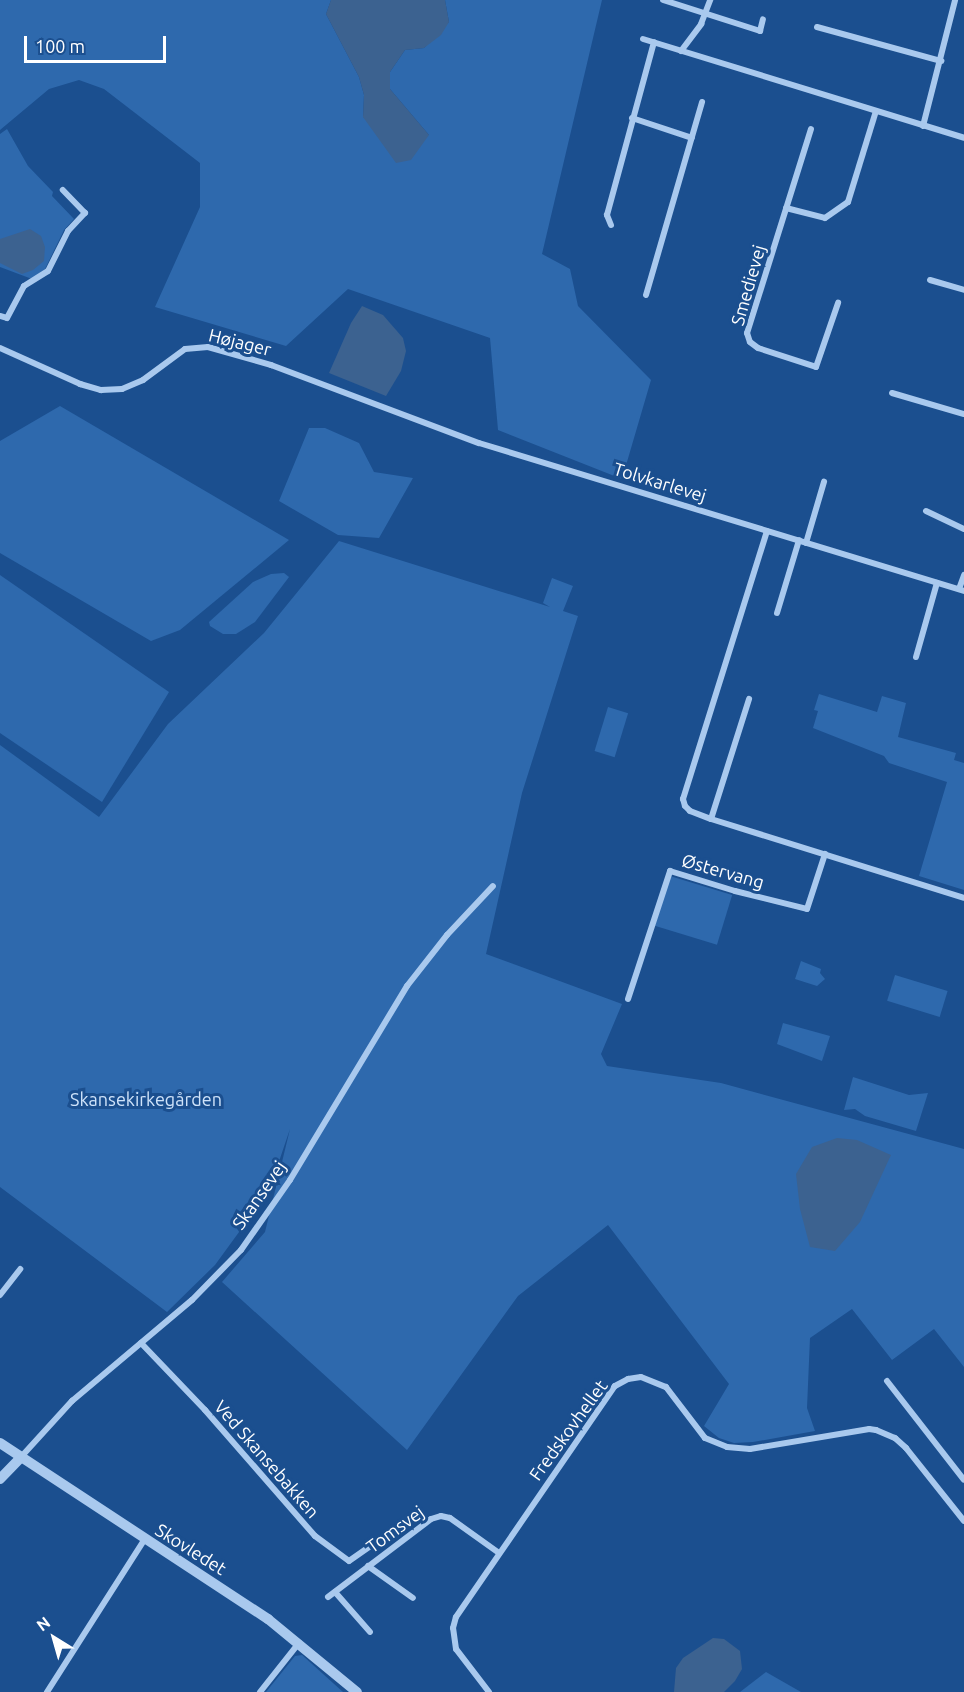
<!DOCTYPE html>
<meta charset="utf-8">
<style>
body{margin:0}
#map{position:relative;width:964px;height:1692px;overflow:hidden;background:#1b4f8f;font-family:Ubuntu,sans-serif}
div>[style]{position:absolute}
.green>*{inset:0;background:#2e69ad;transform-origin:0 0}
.water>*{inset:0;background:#3c6290}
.minor>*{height:6px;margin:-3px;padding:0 3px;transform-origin:3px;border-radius:3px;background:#a9c9ee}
.tertiary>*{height:10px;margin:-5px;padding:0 5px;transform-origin:5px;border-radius:5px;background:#a9c9ee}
span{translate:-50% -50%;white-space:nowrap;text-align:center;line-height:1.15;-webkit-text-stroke:6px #1b4f8f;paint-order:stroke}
.street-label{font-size:18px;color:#fff}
.park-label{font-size:18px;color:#cfe3fa}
.north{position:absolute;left:24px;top:1608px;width:60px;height:60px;-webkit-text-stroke:4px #1b4f8f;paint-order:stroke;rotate:323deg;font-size:16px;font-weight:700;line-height:24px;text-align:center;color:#fff}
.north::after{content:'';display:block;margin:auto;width:21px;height:27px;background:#fff;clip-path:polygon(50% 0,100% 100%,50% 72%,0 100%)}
.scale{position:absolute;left:24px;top:36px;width:142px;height:27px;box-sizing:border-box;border:3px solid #fff;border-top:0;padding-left:8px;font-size:18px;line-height:21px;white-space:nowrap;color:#fff;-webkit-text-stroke:4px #1b4f8f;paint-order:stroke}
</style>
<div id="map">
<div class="green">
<div style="clip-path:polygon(0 0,331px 0,326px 14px,359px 77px,364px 95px,363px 117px,429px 135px,390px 89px,390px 72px,405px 50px,424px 48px,449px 22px,445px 0,602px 0,542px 254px,570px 269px,578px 306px,651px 380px,622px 479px,498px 430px,490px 338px,348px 289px,286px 346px,155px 307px,200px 207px,200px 163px,104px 89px,79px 80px,49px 89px,0 130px)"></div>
<div style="clip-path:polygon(7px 129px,28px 166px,53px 192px,52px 196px,74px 219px,64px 230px,45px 269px,32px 279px,0 267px,0 134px)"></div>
<div style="clip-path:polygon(60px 406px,289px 540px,180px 630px,151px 641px,0 553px,0 441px)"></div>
<div style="clip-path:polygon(309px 428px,325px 428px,359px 443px,374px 472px,413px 478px,379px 538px,338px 535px,279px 501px)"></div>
<div style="clip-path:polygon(339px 541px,550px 607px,543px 603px,552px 578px,573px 586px,563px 611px,578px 616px,522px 793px,486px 954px,622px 1004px,601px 1054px,607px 1066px,721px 1083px,964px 1149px,964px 1367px,934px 1329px,892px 1360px,852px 1309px,810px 1338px,807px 1408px,815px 1431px,753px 1442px,734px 1443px,719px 1438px,704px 1426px,729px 1384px,608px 1225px,518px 1296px,407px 1450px,222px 1282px,265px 1232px,290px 1129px,269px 1191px,215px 1265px,167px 1312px,0 1187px,0 745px,99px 817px,168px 724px,264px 633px)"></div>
<div style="clip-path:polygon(284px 573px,289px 577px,255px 622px,236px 634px,223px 634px,210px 626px,209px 622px,253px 582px,271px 574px)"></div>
<div style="clip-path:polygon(0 575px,169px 692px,102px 802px,0 733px)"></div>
<div style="clip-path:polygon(819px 694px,877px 712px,882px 696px,906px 703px,898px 737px,956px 753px,954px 760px,964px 763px,964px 890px,919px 876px,947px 782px,889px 763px,884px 756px,813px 728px,818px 711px,814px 710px)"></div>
<div style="left:608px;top:707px;width:21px;height:46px;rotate:17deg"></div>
<div style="left:670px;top:876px;width:65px;height:52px;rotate:17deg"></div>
<div style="clip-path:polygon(801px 961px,821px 969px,820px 973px,825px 979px,817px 986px,795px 979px)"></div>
<div style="left:895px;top:975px;width:55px;height:27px;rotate:17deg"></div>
<div style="clip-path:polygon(783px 1023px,830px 1036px,822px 1061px,777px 1044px)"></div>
<div style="clip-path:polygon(853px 1077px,909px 1095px,928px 1093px,916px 1131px,865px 1116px,855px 1109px,844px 1110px)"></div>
<div style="clip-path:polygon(302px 1655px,343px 1692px,266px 1692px,295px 1656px)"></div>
<div style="clip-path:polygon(766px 1672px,801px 1692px,740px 1692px)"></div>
</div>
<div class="water">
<div style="clip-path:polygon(331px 0,445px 0,449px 22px,441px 35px,424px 48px,405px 50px,390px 72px,390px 89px,429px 135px,411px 160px,396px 163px,363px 117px,364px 95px,359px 77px,326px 14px)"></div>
<div style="clip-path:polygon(30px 229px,41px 236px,45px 247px,44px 261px,33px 270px,22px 274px,0 263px,0 239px)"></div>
<div style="clip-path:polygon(362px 306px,383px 315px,403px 338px,406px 351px,401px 371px,386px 396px,329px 373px,351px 323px)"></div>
<div style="clip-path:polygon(837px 1138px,857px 1140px,891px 1155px,860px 1222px,835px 1251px,810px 1247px,800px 1209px,796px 1174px,812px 1147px)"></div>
<div style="clip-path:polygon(713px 1638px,724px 1639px,740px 1651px,742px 1669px,735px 1681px,724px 1692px,674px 1692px,676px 1668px,683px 1658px)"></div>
</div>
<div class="minor">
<div style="left:663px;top:0;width:102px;rotate:17.7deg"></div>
<div style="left:760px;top:31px;width:12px;rotate:-76deg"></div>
<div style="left:817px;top:27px;width:129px;rotate:15.3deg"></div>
<div style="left:643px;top:39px;width:336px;rotate:17.1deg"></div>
<div style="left:681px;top:51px;width:34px;rotate:-53deg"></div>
<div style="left:701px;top:24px;width:26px;rotate:-69deg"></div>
<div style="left:632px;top:118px;width:63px;rotate:18.4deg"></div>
<div style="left:923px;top:126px;width:130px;rotate:-75.7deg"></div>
<div style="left:811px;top:129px;width:214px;rotate:107.4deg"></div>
<div style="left:747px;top:333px;width:9px;rotate:72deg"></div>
<div style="left:750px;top:342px;width:10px;rotate:37deg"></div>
<div style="left:758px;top:348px;width:61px;rotate:18.1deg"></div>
<div style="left:816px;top:367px;width:68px;rotate:-71deg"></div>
<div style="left:786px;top:208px;width:40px;rotate:14.4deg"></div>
<div style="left:825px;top:218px;width:28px;rotate:-35deg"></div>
<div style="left:848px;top:202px;width:95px;rotate:-72.9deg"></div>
<div style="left:611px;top:225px;width:11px;rotate:-112deg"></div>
<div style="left:607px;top:215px;width:179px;rotate:-74.8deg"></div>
<div style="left:930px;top:280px;width:35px;rotate:16deg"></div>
<div style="left:646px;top:295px;width:201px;rotate:-73.8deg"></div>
<div style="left:0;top:316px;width:7px;rotate:16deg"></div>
<div style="left:7px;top:318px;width:36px;rotate:-62deg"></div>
<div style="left:24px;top:286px;width:28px;rotate:-32deg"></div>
<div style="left:48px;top:271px;width:45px;rotate:-63.4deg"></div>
<div style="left:68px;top:231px;width:25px;rotate:-47deg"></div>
<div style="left:85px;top:213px;width:32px;rotate:-134deg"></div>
<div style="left:0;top:348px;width:88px;rotate:24.2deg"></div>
<div style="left:80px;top:384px;width:22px;rotate:16deg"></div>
<div style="left:101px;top:390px;width:21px;rotate:-3deg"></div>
<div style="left:122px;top:389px;width:23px;rotate:-23deg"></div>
<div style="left:143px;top:380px;width:52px;rotate:-36.4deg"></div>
<div style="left:185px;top:349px;width:23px;rotate:-5deg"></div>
<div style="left:208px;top:347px;width:66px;rotate:15.9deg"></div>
<div style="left:271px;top:365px;width:222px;rotate:20.6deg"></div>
<div style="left:479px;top:443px;width:507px;rotate:16.97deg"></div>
<div style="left:892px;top:393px;width:75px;rotate:16.3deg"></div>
<div style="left:926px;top:511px;width:42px;rotate:25.3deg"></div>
<div style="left:767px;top:531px;width:281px;rotate:107.4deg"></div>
<div style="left:683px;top:799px;width:7px;rotate:74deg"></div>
<div style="left:685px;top:806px;width:7px;rotate:45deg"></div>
<div style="left:690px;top:811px;width:22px;rotate:21deg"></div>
<div style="left:711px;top:819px;width:265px;rotate:17.3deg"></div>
<div style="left:806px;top:543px;width:64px;rotate:-73.6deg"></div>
<div style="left:959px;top:589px;width:15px;rotate:-70deg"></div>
<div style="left:777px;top:613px;width:76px;rotate:-73.2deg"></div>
<div style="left:916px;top:657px;width:77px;rotate:-74.2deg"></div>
<div style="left:711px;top:819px;width:126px;rotate:-72.4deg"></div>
<div style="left:628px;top:999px;width:135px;rotate:-71.8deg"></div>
<div style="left:670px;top:871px;width:68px;rotate:17.1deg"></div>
<div style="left:735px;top:891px;width:74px;rotate:14deg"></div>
<div style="left:807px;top:909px;width:58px;rotate:-71.9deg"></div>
<div style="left:0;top:1295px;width:33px;rotate:-52deg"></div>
<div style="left:141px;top:1343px;width:93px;rotate:46.3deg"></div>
<div style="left:205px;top:1410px;width:167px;rotate:48.9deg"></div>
<div style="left:315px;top:1536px;width:42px;rotate:36.3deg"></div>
<div style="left:349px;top:1561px;width:38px;rotate:-35deg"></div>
<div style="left:887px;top:1381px;width:125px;rotate:52.1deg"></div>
<div style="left:21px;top:1457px;width:76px;rotate:-47.7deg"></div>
<div style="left:72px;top:1401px;width:157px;rotate:-40.1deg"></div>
<div style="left:192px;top:1300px;width:70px;rotate:-45.6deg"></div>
<div style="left:241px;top:1250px;width:85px;rotate:-55deg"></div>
<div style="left:290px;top:1180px;width:227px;rotate:-58.9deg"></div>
<div style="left:407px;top:986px;width:65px;rotate:-51.9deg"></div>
<div style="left:447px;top:935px;width:67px;rotate:-46.8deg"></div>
<div style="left:368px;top:1566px;width:55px;rotate:35.4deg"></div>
<div style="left:335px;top:1592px;width:53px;rotate:48.8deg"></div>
<div style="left:328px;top:1597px;width:129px;rotate:-37.1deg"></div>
<div style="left:431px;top:1519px;width:10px;rotate:-17deg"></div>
<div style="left:441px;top:1516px;width:9px;rotate:13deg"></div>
<div style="left:450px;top:1518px;width:60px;rotate:35.5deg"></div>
<div style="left:47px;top:1692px;width:182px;rotate:-57.4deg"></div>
<div style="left:260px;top:1692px;width:63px;rotate:-51.5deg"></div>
<div style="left:489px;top:1692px;width:54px;rotate:-127.5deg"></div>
<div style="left:456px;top:1649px;width:21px;rotate:-98deg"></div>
<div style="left:453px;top:1628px;width:11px;rotate:-75deg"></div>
<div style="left:456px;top:1617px;width:280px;rotate:-55.5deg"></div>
<div style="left:615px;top:1386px;width:15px;rotate:-28deg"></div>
<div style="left:628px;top:1379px;width:13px;rotate:-9deg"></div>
<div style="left:641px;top:1377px;width:27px;rotate:22deg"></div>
<div style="left:666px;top:1387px;width:64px;rotate:52.6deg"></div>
<div style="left:705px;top:1438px;width:24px;rotate:22deg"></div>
<div style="left:727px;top:1447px;width:23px;rotate:5deg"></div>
<div style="left:750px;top:1449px;width:121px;rotate:-9.5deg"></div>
<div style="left:869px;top:1429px;width:7px;rotate:8deg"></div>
<div style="left:876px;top:1430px;width:21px;rotate:23deg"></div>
<div style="left:895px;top:1438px;width:15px;rotate:42deg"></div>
<div style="left:906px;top:1448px;width:93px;rotate:51.5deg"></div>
</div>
<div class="tertiary">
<div style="left:0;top:1443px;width:321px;rotate:33.3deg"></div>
<div style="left:268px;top:1619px;width:115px;rotate:39.4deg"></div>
<div style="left:0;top:1479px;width:30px;rotate:-46deg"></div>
</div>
<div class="street-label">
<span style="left:748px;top:285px;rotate:-74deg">Smedievej</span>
<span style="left:240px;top:342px;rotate:14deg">Højager</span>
<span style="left:660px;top:482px;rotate:17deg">Tolvkarlevej</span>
<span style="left:723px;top:871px;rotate:16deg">Østervang</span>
<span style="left:259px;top:1195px;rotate:-55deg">Skansevej</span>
<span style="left:568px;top:1430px;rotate:-54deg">Fredskovhellet</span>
<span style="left:267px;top:1459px;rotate:49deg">Ved Skansebakken</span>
<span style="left:395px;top:1529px;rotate:-36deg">Tomsvej</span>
<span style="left:191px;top:1549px;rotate:32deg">Skovledet</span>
</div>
<div class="park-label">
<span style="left:146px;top:1099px">Skansekirkegården</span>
</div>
<div class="north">N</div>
<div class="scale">100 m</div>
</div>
